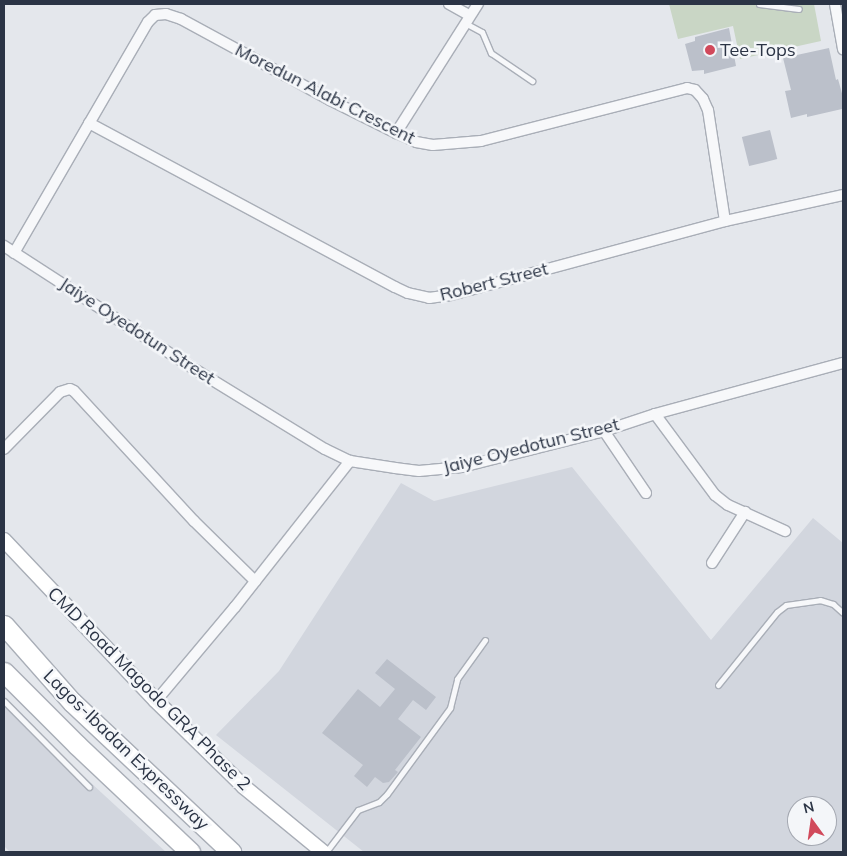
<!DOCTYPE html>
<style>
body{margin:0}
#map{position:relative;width:847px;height:856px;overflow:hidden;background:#e4e7ec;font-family:Mulish,sans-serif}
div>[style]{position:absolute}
.built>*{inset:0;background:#d2d6de}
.green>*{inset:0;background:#c9d6c5}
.building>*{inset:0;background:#bbc0ca;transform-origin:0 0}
.roads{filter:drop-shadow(1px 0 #a9aeb7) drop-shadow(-1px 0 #a9aeb7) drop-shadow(0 1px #a9aeb7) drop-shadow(0 -1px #a9aeb7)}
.lane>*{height:5px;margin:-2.5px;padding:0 2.5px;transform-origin:2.5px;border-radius:2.5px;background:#f7f8fa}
.street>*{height:10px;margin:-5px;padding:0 5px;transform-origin:5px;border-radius:5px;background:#f7f8fa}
.secondary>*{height:14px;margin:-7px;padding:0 7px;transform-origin:7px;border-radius:7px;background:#fff}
.highway>*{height:19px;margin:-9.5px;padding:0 9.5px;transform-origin:9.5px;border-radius:9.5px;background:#fff}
.dots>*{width:14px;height:14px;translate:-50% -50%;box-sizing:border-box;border:2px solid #f4f6f9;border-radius:50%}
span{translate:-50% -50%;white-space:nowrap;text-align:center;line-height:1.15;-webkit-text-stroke:5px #f4f6f9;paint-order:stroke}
.poi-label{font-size:18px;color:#2b3445}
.left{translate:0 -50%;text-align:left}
.street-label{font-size:18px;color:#2b3445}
.frame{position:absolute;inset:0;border:5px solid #2b3445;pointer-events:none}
.north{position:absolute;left:787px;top:796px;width:50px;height:50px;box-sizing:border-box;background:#f4f6f9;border:1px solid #a4a8b1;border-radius:50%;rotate:346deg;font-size:14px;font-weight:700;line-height:20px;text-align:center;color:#2b3445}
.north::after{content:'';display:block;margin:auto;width:18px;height:22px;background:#d1495b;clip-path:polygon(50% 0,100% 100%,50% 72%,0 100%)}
</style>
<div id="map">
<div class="built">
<div style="clip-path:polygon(evenodd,572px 467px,711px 640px,813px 518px,843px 543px,843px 852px,364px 852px,216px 735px,279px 671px,401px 483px,434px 501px,572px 467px,797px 806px,827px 806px,827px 836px,797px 836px,797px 806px)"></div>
<div style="clip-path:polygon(4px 703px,166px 852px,10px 852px,4px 846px)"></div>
</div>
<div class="green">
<div style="clip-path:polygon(669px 4px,814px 4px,821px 41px,740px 59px,733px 26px,678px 39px)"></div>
</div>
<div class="building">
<div style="clip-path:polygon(729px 28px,736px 66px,704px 74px,704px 70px,692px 71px,685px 44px,695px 41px,695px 37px)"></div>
<div style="clip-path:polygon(829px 48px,836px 80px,838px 79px,843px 97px,843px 107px,842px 109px,807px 117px,807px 114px,791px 118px,785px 91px,791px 90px,783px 58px)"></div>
<div style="left:770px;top:130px;width:30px;height:29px;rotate:76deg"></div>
<div style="clip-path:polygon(387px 659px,436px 697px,426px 710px,413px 700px,398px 719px,421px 737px,395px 770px,398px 772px,389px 782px,383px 783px,375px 777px,367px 787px,354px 776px,363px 765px,322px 733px,358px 689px,380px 707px,395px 689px,375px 673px)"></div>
</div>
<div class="roads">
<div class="lane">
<div style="left:759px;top:4px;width:40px;rotate:7.1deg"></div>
<div style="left:465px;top:23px;width:19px;rotate:28deg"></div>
<div style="left:482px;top:32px;width:23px;rotate:67deg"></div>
<div style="left:491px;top:53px;width:50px;rotate:34.3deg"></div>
<div style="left:718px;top:685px;width:94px;rotate:-51.1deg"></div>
<div style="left:777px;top:612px;width:11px;rotate:-38deg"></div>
<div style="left:786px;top:605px;width:34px;rotate:-8deg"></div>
<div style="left:820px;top:600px;width:14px;rotate:17deg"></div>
<div style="left:833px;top:604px;width:13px;rotate:42deg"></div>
<div style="left:4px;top:701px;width:121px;rotate:45.3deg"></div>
<div style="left:326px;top:852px;width:53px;rotate:-52.7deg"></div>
<div style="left:358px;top:810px;width:22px;rotate:-21deg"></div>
<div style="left:379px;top:802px;width:11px;rotate:-45deg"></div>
<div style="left:387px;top:794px;width:107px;rotate:-53.8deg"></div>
<div style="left:450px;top:708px;width:30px;rotate:-76deg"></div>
<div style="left:457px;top:679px;width:48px;rotate:-54.3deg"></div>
</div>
<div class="street">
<div style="left:449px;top:4px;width:23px;rotate:29deg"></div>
<div style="left:835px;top:4px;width:46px;rotate:79.9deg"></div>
<div style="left:89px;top:123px;width:347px;rotate:28.2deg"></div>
<div style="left:395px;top:287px;width:14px;rotate:25deg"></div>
<div style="left:408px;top:293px;width:22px;rotate:13deg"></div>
<div style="left:429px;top:298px;width:22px;rotate:-8deg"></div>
<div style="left:451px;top:295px;width:284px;rotate:-15.1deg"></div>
<div style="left:725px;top:221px;width:121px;rotate:-12.4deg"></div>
<div style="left:396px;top:133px;width:153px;rotate:-57.6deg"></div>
<div style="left:4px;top:246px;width:229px;rotate:32.9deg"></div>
<div style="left:196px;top:370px;width:151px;rotate:31.5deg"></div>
<div style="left:325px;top:449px;width:28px;rotate:26deg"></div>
<div style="left:350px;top:461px;width:46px;rotate:8.8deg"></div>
<div style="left:395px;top:468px;width:24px;rotate:7deg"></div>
<div style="left:419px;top:471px;width:43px;rotate:-5.3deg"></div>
<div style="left:462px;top:467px;width:146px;rotate:-14.2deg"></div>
<div style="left:604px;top:431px;width:54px;rotate:-18.4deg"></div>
<div style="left:655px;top:414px;width:195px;rotate:-15.2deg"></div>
<div style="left:14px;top:253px;width:267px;rotate:-59.9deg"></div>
<div style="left:148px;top:22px;width:10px;rotate:-45deg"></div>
<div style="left:155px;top:15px;width:11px;rotate:-5deg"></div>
<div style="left:166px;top:14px;width:16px;rotate:18deg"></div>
<div style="left:181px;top:19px;width:170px;rotate:28.5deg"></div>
<div style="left:330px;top:100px;width:74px;rotate:26.6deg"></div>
<div style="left:396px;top:133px;width:22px;rotate:24deg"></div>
<div style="left:416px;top:142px;width:17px;rotate:10deg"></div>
<div style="left:433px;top:145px;width:48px;rotate:-4.8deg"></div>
<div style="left:481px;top:141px;width:213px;rotate:-14.4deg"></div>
<div style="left:687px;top:88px;width:8px;rotate:14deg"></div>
<div style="left:695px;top:90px;width:12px;rotate:48deg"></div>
<div style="left:703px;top:99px;width:12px;rotate:66deg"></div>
<div style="left:708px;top:110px;width:112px;rotate:81.3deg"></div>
<div style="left:655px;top:414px;width:101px;rotate:53.5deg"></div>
<div style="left:715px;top:495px;width:16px;rotate:38deg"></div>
<div style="left:728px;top:505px;width:63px;rotate:24.5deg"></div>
<div style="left:604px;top:431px;width:75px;rotate:55.9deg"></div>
<div style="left:4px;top:449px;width:80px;rotate:-45.5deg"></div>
<div style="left:60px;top:392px;width:10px;rotate:-17deg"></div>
<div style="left:70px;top:389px;width:4px;rotate:27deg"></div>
<div style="left:74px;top:391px;width:177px;rotate:47.3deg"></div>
<div style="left:194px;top:521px;width:86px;rotate:44.5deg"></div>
<div style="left:712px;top:563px;width:61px;rotate:-57.1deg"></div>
<div style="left:156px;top:701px;width:123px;rotate:-50deg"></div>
<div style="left:235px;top:607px;width:186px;rotate:-51.8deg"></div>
</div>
<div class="secondary">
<div style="left:4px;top:540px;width:221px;rotate:46.6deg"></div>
<div style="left:156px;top:701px;width:122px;rotate:44.3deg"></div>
<div style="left:243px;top:786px;width:104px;rotate:39.5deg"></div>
</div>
<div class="highway">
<div style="left:4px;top:625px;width:103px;rotate:48.6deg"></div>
<div style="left:72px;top:702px;width:219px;rotate:43.3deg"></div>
<div style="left:4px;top:672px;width:103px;rotate:45deg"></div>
<div style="left:77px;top:745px;width:156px;rotate:43.4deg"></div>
</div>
</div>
<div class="dots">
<div style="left:710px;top:50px;background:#d1495b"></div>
</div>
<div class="poi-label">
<span class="left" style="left:720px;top:50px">Tee-Tops</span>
</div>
<div class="street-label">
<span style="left:325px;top:94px;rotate:27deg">Moredun Alabi Crescent</span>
<span style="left:494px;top:282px;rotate:-14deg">Robert Street</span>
<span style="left:137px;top:331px;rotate:33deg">Jaiye Oyedotun Street</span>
<span style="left:531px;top:446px;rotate:-14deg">Jaiye Oyedotun Street</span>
<span style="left:149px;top:689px;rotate:45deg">CMD Road Magodo GRA Phase 2</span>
<span style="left:126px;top:750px;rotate:44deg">Lagos-Ibadan Expressway</span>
</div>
<div class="frame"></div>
<div class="north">N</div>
</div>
